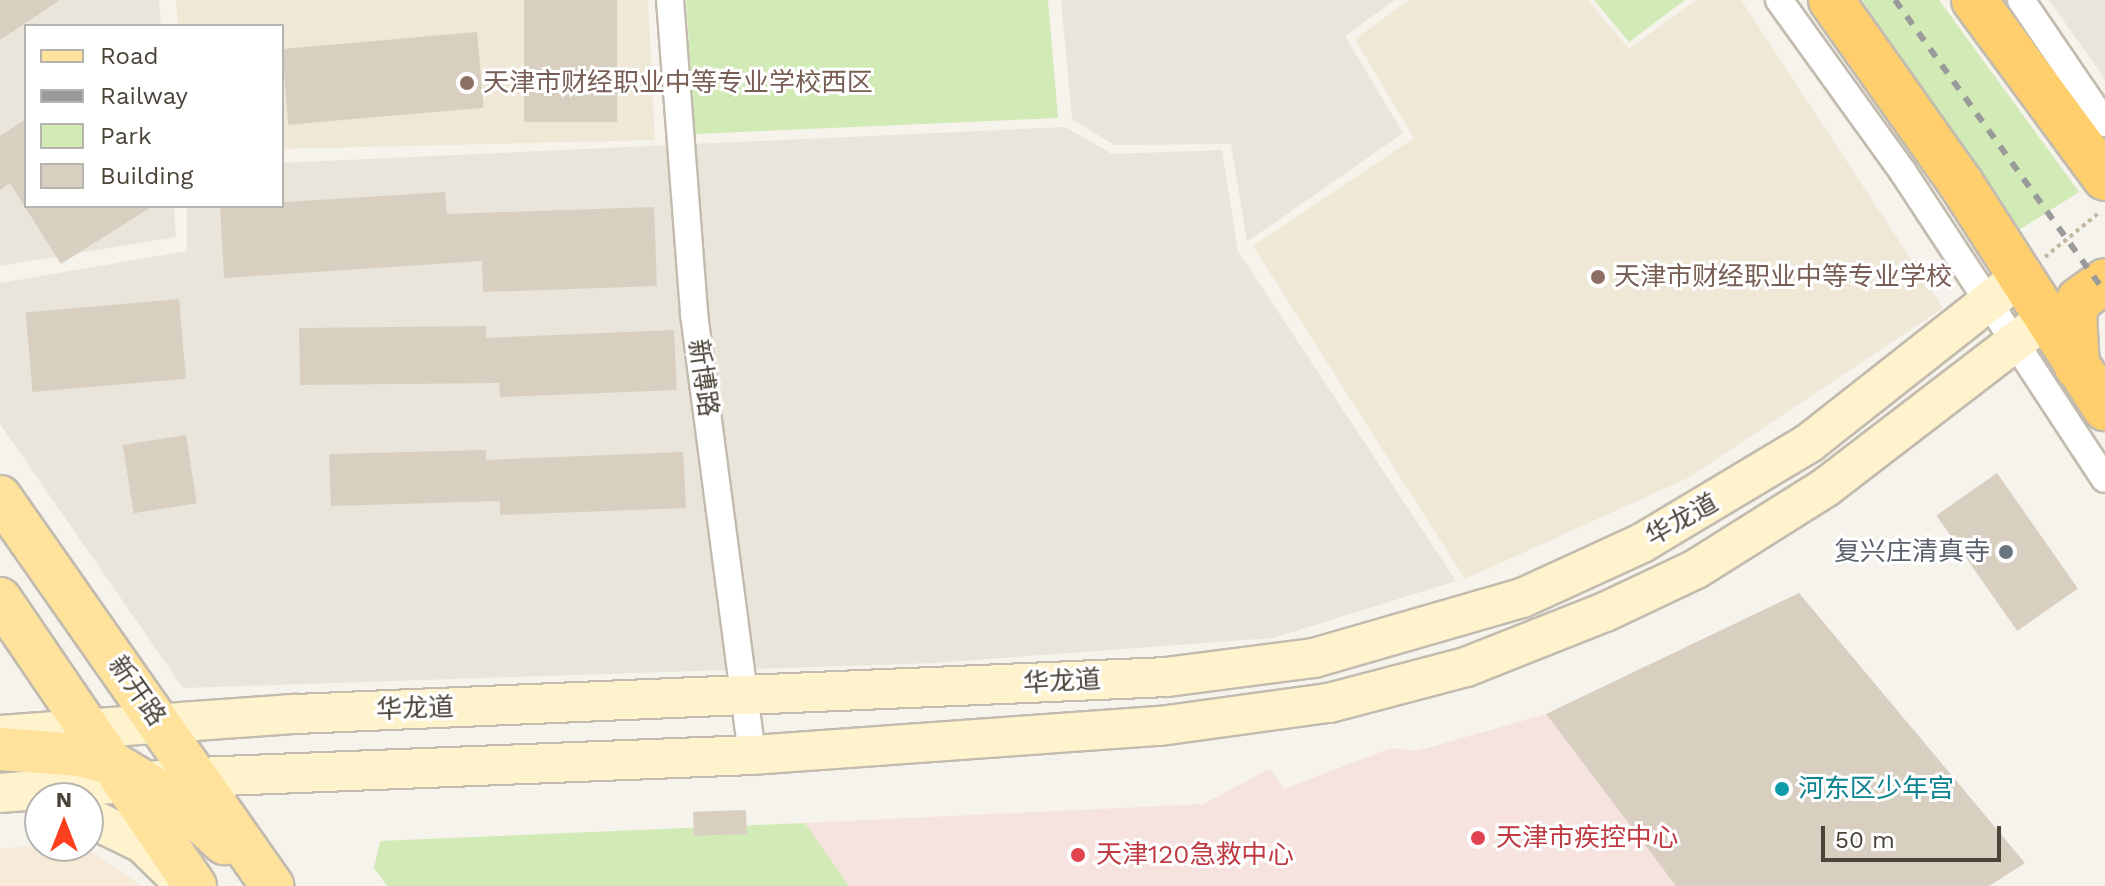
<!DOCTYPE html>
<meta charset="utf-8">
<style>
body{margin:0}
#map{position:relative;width:2105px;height:886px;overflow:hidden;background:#f6f3ec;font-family:"Work Sans","Noto Sans SC",sans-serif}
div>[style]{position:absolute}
.residential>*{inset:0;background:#eae5da}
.commercial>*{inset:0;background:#f7ead8}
.education>*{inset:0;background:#efe8d6}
.medical>*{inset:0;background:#f6e3e0}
.green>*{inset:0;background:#d2eab5}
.building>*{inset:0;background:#d8cfc1;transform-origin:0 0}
.path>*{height:4px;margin-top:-2px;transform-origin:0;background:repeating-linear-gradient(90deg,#c4b79f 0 4px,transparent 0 8px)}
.roads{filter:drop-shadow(2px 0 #c2bbae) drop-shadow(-2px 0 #c2bbae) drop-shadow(0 2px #c2bbae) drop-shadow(0 -2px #c2bbae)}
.street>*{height:26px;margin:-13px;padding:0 13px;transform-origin:13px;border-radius:13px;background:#fff}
.secondary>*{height:38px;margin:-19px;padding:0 19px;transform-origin:19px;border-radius:19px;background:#fff3cd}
.primary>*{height:42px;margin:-21px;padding:0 21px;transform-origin:21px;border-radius:21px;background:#ffe39c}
.highway>*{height:44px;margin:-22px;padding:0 22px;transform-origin:22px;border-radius:22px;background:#ffcf6e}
.rail>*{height:6px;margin-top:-3px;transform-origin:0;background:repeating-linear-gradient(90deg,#9a9a9a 0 10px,transparent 0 20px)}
.dots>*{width:22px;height:22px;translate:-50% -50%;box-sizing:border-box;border:4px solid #fff;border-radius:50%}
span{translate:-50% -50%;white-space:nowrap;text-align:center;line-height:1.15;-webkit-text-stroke:6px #fff;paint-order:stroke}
.education-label{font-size:26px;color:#785e54}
.left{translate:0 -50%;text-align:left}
.street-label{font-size:26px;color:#4b4439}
.worship-label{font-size:26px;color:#5b616d}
.right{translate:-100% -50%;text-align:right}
.culture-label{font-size:26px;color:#0d838f}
.health-label{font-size:26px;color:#be3a42}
.legend{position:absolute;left:24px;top:24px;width:260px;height:184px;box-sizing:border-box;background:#fff;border:2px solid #b7b4b0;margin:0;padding:10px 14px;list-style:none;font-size:24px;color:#4b4439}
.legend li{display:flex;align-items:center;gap:16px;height:40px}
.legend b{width:40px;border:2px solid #b7b4b0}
.north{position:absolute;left:24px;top:782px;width:80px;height:80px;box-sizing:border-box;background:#fff;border:2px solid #b7b4b0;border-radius:50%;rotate:0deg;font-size:22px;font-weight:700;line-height:32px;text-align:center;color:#4b4439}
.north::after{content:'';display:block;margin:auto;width:28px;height:36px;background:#fc3f1d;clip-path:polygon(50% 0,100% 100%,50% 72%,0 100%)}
.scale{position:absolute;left:1821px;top:826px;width:180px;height:36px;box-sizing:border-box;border:4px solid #4b4439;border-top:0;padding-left:10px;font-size:24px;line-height:28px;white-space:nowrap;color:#4b4439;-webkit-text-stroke:6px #fff;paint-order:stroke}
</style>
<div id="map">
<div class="residential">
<div style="clip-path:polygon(0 0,159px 0,161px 26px,26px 26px,26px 206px,174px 206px,176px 237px,0 266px)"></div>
<div style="clip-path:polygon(1061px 0,1395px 0,1345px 36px,1403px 133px,1247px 242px,1231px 144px,1114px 145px,1072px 119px)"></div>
<div style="clip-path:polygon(2049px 0,2105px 0,2105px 79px)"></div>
<div style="clip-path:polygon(1065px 127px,1112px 154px,1222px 150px,1238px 251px,1456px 581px,1273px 638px,934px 663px,183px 688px,0 424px,0 283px,187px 251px,187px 206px,282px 206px,282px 163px)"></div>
</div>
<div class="commercial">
<div style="clip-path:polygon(40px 845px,82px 846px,143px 886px,0 886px,0 849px)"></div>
</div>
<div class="education">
<div style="clip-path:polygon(176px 0,648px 0,655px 140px,282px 149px,282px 26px,178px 26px)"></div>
<div style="clip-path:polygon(1409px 0,1588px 0,1629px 49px,1696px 0,1741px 0,1943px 308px,1688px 478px,1465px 579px,1253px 246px,1414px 138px,1355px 39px)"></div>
</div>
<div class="medical">
<div style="clip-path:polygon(1546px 714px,1676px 886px,849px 886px,805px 823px,1203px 804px,1270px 769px,1284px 789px,1391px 748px,1417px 751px)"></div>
</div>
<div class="green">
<div style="clip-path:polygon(686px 0,1048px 0,1058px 118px,695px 134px)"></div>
<div style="clip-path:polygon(1594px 0,1685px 0,1629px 42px)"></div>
<div style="clip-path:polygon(1862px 0,1939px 0,2079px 192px,2019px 230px)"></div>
<div style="clip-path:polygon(805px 823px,849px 886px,387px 886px,374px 868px,380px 841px)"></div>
</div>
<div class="building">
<div style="clip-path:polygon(0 0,60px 0,0 40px)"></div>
<div style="left:524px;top:0;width:93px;height:122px"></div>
<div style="left:477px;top:32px;width:76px;height:196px;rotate:85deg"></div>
<div style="clip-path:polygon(26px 119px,26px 206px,153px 206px,61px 264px,10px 183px,0 190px,0 136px)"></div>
<div style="clip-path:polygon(445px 192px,447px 214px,654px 207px,657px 286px,483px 292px,482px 261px,224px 278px,220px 206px)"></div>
<div style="left:179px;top:299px;width:80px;height:154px;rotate:85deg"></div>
<div style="clip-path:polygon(486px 326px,486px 338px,674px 330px,677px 390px,500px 397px,499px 383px,300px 385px,299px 328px)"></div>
<div style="left:186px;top:435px;width:69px;height:64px;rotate:81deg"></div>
<div style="clip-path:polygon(486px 450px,486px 460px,683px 452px,686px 508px,500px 515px,500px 501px,331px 506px,329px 454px)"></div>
<div style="left:1997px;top:473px;width:141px;height:74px;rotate:55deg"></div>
<div style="clip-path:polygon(1799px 593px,2025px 863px,1989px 886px,1676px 886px,1546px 714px)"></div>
<div style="left:746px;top:810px;width:24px;height:53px;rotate:88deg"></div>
</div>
<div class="path">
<div style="left:2045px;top:257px;width:71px;rotate:-39.3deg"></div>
</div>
<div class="roads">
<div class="street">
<div style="left:670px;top:0;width:315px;rotate:85.6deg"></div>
<div style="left:694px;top:314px;width:445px;rotate:82.5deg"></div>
<div style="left:1779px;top:0;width:212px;rotate:54.2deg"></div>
<div style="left:1903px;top:172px;width:367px;rotate:56.7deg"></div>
<div style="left:2021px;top:0;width:149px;rotate:55.7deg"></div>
</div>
<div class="secondary">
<div style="left:0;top:735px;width:297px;rotate:-4.1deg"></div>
<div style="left:296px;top:714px;width:872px;rotate:-2.43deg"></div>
<div style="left:1167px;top:677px;width:148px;rotate:-7.4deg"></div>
<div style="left:1314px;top:658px;width:216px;rotate:-16.1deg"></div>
<div style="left:1522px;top:598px;width:132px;rotate:-24.6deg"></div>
<div style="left:1642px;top:543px;width:195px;rotate:-30.9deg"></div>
<div style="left:1809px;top:443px;width:267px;rotate:-38.2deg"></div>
<div style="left:0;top:793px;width:199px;rotate:-4.6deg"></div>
<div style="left:198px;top:777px;width:554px;rotate:-2.27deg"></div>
<div style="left:752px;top:755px;width:409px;rotate:-4.1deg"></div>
<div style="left:1160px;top:726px;width:171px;rotate:-7.8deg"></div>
<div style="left:1329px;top:703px;width:142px;rotate:-14.7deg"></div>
<div style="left:1466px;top:667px;width:149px;rotate:-21.6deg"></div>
<div style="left:1605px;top:612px;width:101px;rotate:-25.3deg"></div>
<div style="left:1696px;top:569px;width:154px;rotate:-32.2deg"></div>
<div style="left:1826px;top:487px;width:277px;rotate:-37.5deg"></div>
<div style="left:88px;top:817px;width:60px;rotate:25.7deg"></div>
<div style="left:142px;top:843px;width:49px;rotate:44.2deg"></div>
</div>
<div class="primary">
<div style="left:0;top:497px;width:475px;rotate:55deg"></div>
<div style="left:0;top:599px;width:347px;rotate:55.8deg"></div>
<div style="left:0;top:749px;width:79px;rotate:4.3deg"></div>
<div style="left:79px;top:755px;width:36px;rotate:14deg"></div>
<div style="left:114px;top:764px;width:79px;rotate:31.1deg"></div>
<div style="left:182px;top:805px;width:57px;rotate:42.1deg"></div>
</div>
<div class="highway">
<div style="left:1831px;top:0;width:223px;rotate:54.7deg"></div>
<div style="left:1960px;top:182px;width:269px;rotate:57.3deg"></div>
<div style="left:1974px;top:0;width:221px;rotate:53.6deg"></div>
<div style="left:2077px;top:367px;width:53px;rotate:-93.2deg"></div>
<div style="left:2074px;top:314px;width:15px;rotate:-70deg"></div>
<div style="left:2079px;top:300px;width:32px;rotate:-36deg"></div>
</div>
</div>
<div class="rail">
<div style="left:1895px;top:0;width:360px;rotate:54.3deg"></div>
</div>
<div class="dots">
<div style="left:467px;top:83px;background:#8d6e63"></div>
<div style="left:1598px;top:277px;background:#8d6e63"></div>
<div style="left:2006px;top:552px;background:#6b7280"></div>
<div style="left:1782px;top:789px;background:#0f9aa8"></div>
<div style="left:1478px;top:838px;background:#e0444e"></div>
<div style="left:1078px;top:855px;background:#e0444e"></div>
</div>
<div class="education-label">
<span class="left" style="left:483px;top:83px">天津市财经职业中等专业学校西区</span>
<span class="left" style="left:1614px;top:277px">天津市财经职业中等专业学校</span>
</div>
<div class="street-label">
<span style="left:703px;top:378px;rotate:82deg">新博路</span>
<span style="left:1682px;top:520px;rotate:-29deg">华龙道</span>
<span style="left:1062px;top:682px;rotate:-3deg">华龙道</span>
<span style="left:137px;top:691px;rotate:55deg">新开路</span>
<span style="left:415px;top:709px;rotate:-2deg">华龙道</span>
</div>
<div class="worship-label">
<span class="right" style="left:1990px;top:552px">复兴庄清真寺</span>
</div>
<div class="culture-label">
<span class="left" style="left:1798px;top:789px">河东区少年宫</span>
</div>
<div class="health-label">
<span class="left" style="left:1496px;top:838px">天津市疾控中心</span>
<span class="left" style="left:1096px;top:855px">天津120急救中心</span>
</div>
<ul class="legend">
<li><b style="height:10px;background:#ffe39c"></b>Road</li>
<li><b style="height:10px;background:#9a9a9a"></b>Railway</li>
<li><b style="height:22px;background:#d2eab5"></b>Park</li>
<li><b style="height:22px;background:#d8cfc1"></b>Building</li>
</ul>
<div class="north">N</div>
<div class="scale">50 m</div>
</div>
